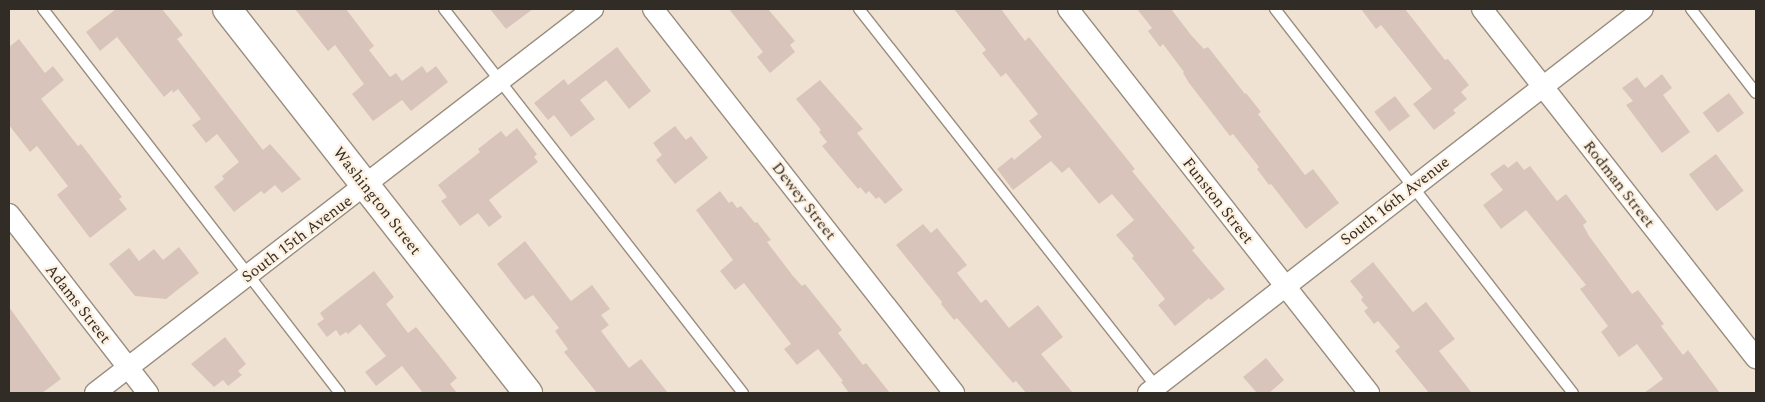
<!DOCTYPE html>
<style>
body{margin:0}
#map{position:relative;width:1765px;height:402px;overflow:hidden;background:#f0e2d2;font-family:Spectral,serif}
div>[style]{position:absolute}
.building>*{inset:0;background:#d9c4bc;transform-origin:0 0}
.roads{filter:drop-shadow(1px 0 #9a8e7f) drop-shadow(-1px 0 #9a8e7f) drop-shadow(0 1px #9a8e7f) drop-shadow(0 -1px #9a8e7f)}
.lane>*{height:10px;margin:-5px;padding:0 5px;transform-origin:5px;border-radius:5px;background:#fff}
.street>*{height:20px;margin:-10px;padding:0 10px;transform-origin:10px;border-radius:10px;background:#fff}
.secondary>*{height:28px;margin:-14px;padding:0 14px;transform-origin:14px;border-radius:14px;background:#fff}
span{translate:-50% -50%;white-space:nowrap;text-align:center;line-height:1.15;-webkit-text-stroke:4.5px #fdf0df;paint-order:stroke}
.street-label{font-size:16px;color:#312c26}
.frame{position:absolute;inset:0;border:10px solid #312c26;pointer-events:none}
</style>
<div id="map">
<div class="building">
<div style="clip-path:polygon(116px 9px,162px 9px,183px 35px,177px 39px,263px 150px,270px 144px,301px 179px,282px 193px,275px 185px,264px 194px,261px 191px,234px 212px,214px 187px,224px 179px,222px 176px,239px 162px,217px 134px,206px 143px,192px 125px,201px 119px,178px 89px,173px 93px,172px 90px,164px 97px,117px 37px,100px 51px,86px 32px)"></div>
<div style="clip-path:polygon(295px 9px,346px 9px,374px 46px,369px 50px,390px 77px,396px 73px,402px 81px,422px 66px,427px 73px,436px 66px,448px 82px,411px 111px,402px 100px,373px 121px,352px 94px,364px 84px,335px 45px,328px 51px)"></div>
<div style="clip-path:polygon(490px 9px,533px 9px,506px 29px)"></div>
<div style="clip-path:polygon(729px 9px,768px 9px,795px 41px,790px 45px,795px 52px,770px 73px,757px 57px,763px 52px)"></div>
<div style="clip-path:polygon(954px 9px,1001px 9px,1025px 41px,1029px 37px,1135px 169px,1132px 171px,1195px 248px,1192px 250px,1225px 289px,1211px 300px,1209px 298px,1175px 326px,1158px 305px,1165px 299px,1132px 258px,1134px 256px,1116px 235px,1134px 220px,1112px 194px,1099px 204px,1069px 167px,1062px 173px,1051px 161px,1013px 190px,997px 169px,1012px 157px,1014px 160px,1042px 137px,1029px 121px,1038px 114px,1006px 73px,1001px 77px,982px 53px,986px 50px)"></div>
<div style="clip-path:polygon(1137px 9px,1171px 9px,1191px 35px,1204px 49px,1208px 47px,1245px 94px,1246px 93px,1261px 112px,1258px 114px,1305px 175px,1313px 169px,1339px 203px,1306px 229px,1271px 184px,1269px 185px,1257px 169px,1259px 167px,1233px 134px,1230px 136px,1189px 83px,1183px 73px,1184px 72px,1163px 44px,1160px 47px,1148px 31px,1152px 28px)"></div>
<div style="clip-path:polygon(1361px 9px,1405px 9px,1445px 60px,1448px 59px,1469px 85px,1461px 92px,1467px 99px,1453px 110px,1456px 113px,1434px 130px,1413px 104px,1432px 89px,1381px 25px,1376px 29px)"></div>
<div style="clip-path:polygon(19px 39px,45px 73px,53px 66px,64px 80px,41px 99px,78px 146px,81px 144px,122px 197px,119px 199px,127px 209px,90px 238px,57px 195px,68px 186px,37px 146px,30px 152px,9px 125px,9px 47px)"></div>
<div style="clip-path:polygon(617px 47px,651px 91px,629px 109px,606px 80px,580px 100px,595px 119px,571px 137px,554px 115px,548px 120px,534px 103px,564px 79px,568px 85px)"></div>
<div style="clip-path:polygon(1662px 74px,1672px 88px,1663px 95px,1690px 132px,1662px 153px,1626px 105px,1633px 101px,1622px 88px,1637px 77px,1645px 88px)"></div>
<div style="clip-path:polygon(820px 80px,863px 129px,857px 133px,903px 190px,885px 204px,879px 197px,876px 199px,869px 191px,866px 194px,860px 187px,858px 189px,822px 146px,827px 142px,819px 132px,821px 130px,796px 99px)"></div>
<div style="left:1729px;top:93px;width:25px;height:33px;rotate:53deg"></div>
<div style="left:1395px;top:96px;width:25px;height:26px;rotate:53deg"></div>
<div style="clip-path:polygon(675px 126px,686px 140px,691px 136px,708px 158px,675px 184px,656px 160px,662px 155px,653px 143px)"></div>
<div style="clip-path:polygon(517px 128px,537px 154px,534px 157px,538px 162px,489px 200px,502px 217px,489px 227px,478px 213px,460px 226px,441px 201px,447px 197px,438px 185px,480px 152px,478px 149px,501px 131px,506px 137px)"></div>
<div style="left:1716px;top:154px;width:46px;height:34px;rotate:53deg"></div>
<div style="clip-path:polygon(1517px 161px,1524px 170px,1530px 166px,1557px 201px,1566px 194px,1587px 222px,1583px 225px,1589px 236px,1632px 294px,1638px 290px,1664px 324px,1661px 326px,1683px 355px,1688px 350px,1720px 393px,1644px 393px,1663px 379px,1637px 344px,1619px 357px,1601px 332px,1608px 326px,1580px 289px,1586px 285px,1526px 210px,1501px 229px,1483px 205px,1503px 190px,1490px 174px,1504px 164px,1508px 168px)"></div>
<div style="clip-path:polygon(720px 191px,729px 203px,732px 201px,737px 208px,741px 206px,755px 223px,757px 222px,771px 240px,767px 242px,793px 276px,802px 286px,805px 284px,842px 330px,838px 333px,863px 365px,866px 363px,890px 393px,849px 393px,841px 382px,843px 381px,818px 349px,797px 365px,784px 349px,791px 344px,744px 283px,735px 290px,720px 271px,733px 260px,696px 210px)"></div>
<div style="clip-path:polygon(923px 224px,931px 233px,937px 228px,967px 265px,957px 273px,981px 303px,986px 299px,1009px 328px,1038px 305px,1063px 337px,1041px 354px,1073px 393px,1026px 393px,1016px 381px,1013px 383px,957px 318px,954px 320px,941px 304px,942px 302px,896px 245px)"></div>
<div style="clip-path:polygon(525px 241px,571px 301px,592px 285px,610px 309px,601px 315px,609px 325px,601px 331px,629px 368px,641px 359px,668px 393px,597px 393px,564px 352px,568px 349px,555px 331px,559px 328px,533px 295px,525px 300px,497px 264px)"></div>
<div style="clip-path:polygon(179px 247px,199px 273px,166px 299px,135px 296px,109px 264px,129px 248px,139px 261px,154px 249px,163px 260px)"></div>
<div style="clip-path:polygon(1373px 262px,1413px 312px,1426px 302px,1455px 339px,1439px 351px,1472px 393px,1429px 393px,1395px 351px,1400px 347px,1378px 321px,1374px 324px,1364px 311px,1368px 308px,1361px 300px,1363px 297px,1350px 281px)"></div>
<div style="clip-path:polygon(374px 271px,394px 297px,386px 304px,408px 333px,416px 327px,438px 354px,457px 378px,450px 384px,457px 393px,423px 393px,402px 366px,376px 386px,365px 372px,386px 356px,360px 324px,348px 334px,346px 332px,340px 336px,336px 330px,327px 337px,317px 324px,324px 319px,320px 313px)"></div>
<div style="clip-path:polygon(9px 307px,61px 379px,42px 393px,9px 393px)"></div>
<div style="clip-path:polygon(225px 337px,246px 364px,238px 371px,242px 375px,228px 386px,223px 380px,214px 387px,191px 364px)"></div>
<div style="clip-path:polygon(1266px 358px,1284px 380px,1269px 393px,1257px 393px,1243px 377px)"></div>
</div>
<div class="roads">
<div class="lane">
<div style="left:43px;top:9px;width:485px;rotate:52.3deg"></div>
<div style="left:444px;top:9px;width:487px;rotate:52.1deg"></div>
<div style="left:859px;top:9px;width:484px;rotate:51.8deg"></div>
<div style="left:1275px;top:9px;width:486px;rotate:52.2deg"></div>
<div style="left:1691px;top:9px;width:106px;rotate:52.3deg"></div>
</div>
<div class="street">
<div style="left:653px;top:9px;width:488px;rotate:51.9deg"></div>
<div style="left:1068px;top:9px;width:488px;rotate:51.9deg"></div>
<div style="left:1482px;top:9px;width:444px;rotate:51.9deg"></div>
<div style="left:9px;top:214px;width:227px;rotate:52.2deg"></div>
<div style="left:95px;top:393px;width:629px;rotate:-37.64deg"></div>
<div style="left:1148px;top:393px;width:626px;rotate:-37.8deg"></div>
</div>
<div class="secondary">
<div style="left:227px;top:9px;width:488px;rotate:51.9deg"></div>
</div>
</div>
<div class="street-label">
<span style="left:1619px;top:184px;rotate:52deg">Rodman Street</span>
<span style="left:377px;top:201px;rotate:52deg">Washington Street</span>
<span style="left:804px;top:201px;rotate:52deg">Dewey Street</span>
<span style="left:1218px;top:201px;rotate:52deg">Funston Street</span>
<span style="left:1395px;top:201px;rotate:-38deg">South 16th Avenue</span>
<span style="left:297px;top:239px;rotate:-37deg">South 15th Avenue</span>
<span style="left:78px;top:304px;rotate:52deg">Adams Street</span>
</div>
<div class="frame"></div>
</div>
